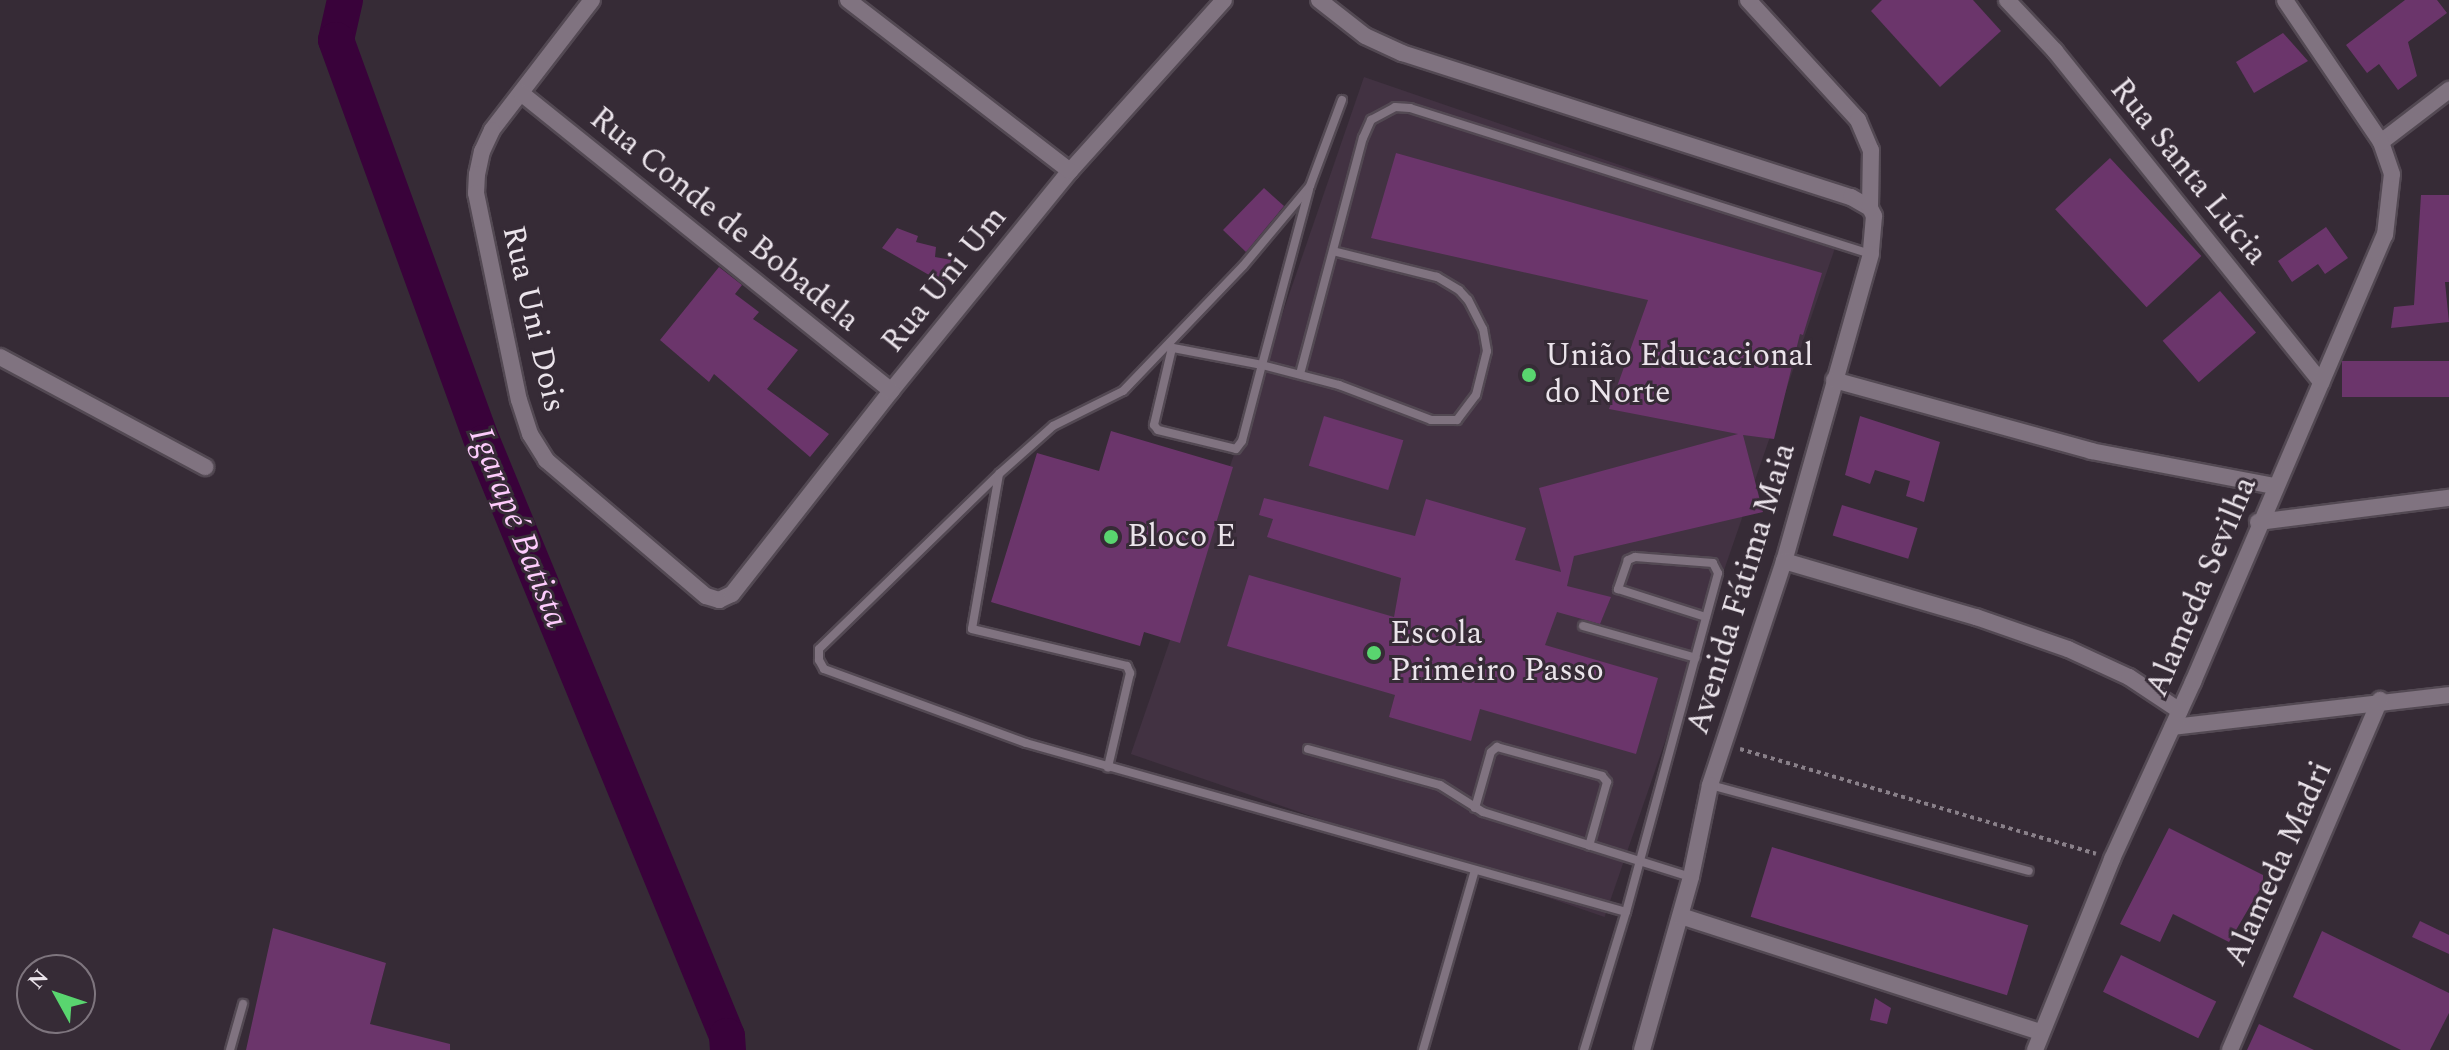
<!DOCTYPE html>
<meta charset="utf-8">
<style>
body{margin:0}
#map{position:relative;width:2449px;height:1050px;overflow:hidden;background:#362b36;font-family:Spectral,serif}
div>[style]{position:absolute}
.built>*{inset:0;background:#423242;transform-origin:0 0}
.river>*{height:36px;margin:-18px;padding:0 18px;transform-origin:18px;border-radius:18px;background:#39023a}
.building>*{inset:0;background:#6b356b;transform-origin:0 0}
.path>*{height:4px;margin-top:-2px;transform-origin:0;background:repeating-linear-gradient(90deg,#898089 0 4px,transparent 0 8px)}
.roads{filter:drop-shadow(2px 0 #534953) drop-shadow(-2px 0 #534953) drop-shadow(0 2px #534953) drop-shadow(0 -2px #534953)}
.lane>*{height:8px;margin:-4px;padding:0 4px;transform-origin:4px;border-radius:4px;background:#807380}
.street>*{height:16px;margin:-8px;padding:0 8px;transform-origin:8px;border-radius:8px;background:#807380}
.dots>*{width:22px;height:22px;translate:-50% -50%;box-sizing:border-box;border:4px solid #362b36;border-radius:50%}
span{translate:-50% -50%;white-space:nowrap;text-align:center;line-height:1.15;-webkit-text-stroke:6px #362b36;paint-order:stroke}
.street-label{font-size:32px;color:#ebe4eb}
.poi-label{font-size:32px;color:#ebe4eb}
.left{translate:0 -50%;text-align:left}
.water-label{font-size:34px;color:#fdccfc;font-style:italic}
.north{position:absolute;left:16px;top:954px;width:80px;height:80px;box-sizing:border-box;background:#362b36;border:2px solid #7e757e;border-radius:50%;rotate:310deg;font-size:22px;font-weight:700;line-height:32px;text-align:center;color:#ebe4eb}
.north::after{content:'';display:block;margin:auto;width:28px;height:36px;background:#59d56f;clip-path:polygon(50% 0,100% 100%,50% 72%,0 100%)}
</style>
<div id="map">
<div class="built">
<div style="left:1364px;top:77px;width:501px;height:716px;rotate:19deg"></div>
</div>
<div class="river">
<div style="left:345px;top:0;width:41px;rotate:102.7deg"></div>
<div style="left:336px;top:40px;width:429px;rotate:70deg"></div>
<div style="left:483px;top:443px;width:641px;rotate:67.63deg"></div>
<div style="left:727px;top:1036px;width:14px;rotate:86deg"></div>
</div>
<div class="building">
<div style="clip-path:polygon(1882px 0,1973px 0,2001px 31px,1940px 87px,1871px 11px)"></div>
<div style="clip-path:polygon(2405px 0,2437px 0,2447px 13px,2408px 42px,2417px 76px,2398px 90px,2379px 64px,2367px 73px,2346px 45px)"></div>
<div style="clip-path:polygon(2283px 33px,2308px 61px,2254px 93px,2236px 62px)"></div>
<div style="clip-path:polygon(1396px 153px,1822px 273px,1803px 335px,1800px 334px,1774px 439px,1743px 435px,1763px 512px,1574px 556px,1567px 586px,1611px 597px,1600px 624px,1557px 612px,1545px 645px,1658px 678px,1636px 754px,1480px 709px,1471px 741px,1389px 717px,1395px 695px,1227px 646px,1249px 575px,1394px 617px,1401px 578px,1267px 537px,1273px 519px,1259px 515px,1264px 498px,1415px 536px,1426px 499px,1526px 528px,1515px 560px,1561px 572px,1539px 488px,1738px 434px,1609px 409px,1648px 300px,1371px 238px)"></div>
<div style="left:2110px;top:158px;width:134px;height:75px;rotate:47deg"></div>
<div style="clip-path:polygon(1264px 188px,1284px 206px,1246px 252px,1223px 230px)"></div>
<div style="clip-path:polygon(2421px 195px,2449px 195px,2449px 282px,2445px 282px,2449px 322px,2391px 328px,2394px 307px,2414px 305px)"></div>
<div style="clip-path:polygon(2326px 227px,2348px 258px,2325px 274px,2318px 264px,2292px 282px,2278px 261px)"></div>
<div style="clip-path:polygon(897px 228px,918px 236px,916px 242px,936px 247px,935px 257px,952px 260px,943px 283px,882px 248px)"></div>
<div style="clip-path:polygon(719px 267px,742px 285px,735px 294px,759px 312px,753px 319px,798px 350px,767px 389px,829px 434px,810px 457px,714px 374px,709px 382px,660px 340px)"></div>
<div style="left:2220px;top:291px;width:55px;height:76px;rotate:49deg"></div>
<div style="left:2449px;top:361px;width:36px;height:107px;rotate:90deg"></div>
<div style="left:1324px;top:416px;width:83px;height:52px;rotate:17deg"></div>
<div style="clip-path:polygon(1860px 416px,1940px 442px,1924px 502px,1906px 496px,1910px 481px,1875px 470px,1870px 484px,1845px 475px)"></div>
<div style="clip-path:polygon(1111px 431px,1233px 467px,1180px 643px,1144px 632px,1140px 646px,991px 602px,1037px 453px,1099px 471px)"></div>
<div style="left:1842px;top:505px;width:79px;height:32px;rotate:17deg"></div>
<div style="clip-path:polygon(2169px 828px,2263px 875px,2263px 884px,2229px 942px,2173px 914px,2160px 942px,2120px 924px)"></div>
<div style="left:1772px;top:847px;width:268px;height:73px;rotate:17deg"></div>
<div style="clip-path:polygon(2420px 921px,2449px 935px,2449px 954px,2412px 937px)"></div>
<div style="clip-path:polygon(273px 928px,386px 963px,370px 1024px,450px 1044px,450px 1050px,246px 1050px)"></div>
<div style="clip-path:polygon(2322px 931px,2449px 993px,2449px 1013px,2430px 1050px,2401px 1050px,2293px 997px)"></div>
<div style="left:2121px;top:955px;width:106px;height:41px;rotate:26deg"></div>
<div style="clip-path:polygon(1875px 998px,1891px 1008px,1887px 1024px,1870px 1020px)"></div>
<div style="clip-path:polygon(2259px 1024px,2314px 1050px,2247px 1050px)"></div>
</div>
<div class="path">
<div style="left:1740px;top:749px;width:371px;rotate:16.4deg"></div>
</div>
<div class="roads">
<div class="lane">
<div style="left:1342px;top:100px;width:92px;rotate:110.4deg"></div>
<div style="left:1310px;top:186px;width:104px;rotate:129.9deg"></div>
<div style="left:1243px;top:266px;width:173px;rotate:133.8deg"></div>
<div style="left:1123px;top:391px;width:78px;rotate:153.4deg"></div>
<div style="left:1053px;top:426px;width:71px;rotate:138.4deg"></div>
<div style="left:1000px;top:473px;width:252px;rotate:135.8deg"></div>
<div style="left:819px;top:649px;width:11px;rotate:90deg"></div>
<div style="left:819px;top:660px;width:10px;rotate:61deg"></div>
<div style="left:824px;top:669px;width:215px;rotate:20.1deg"></div>
<div style="left:1026px;top:743px;width:623px;rotate:15.73deg"></div>
<div style="left:1168px;top:347px;width:96px;rotate:10.8deg"></div>
<div style="left:1262px;top:365px;width:182px;rotate:-75deg"></div>
<div style="left:1172px;top:348px;width:79px;rotate:103.2deg"></div>
<div style="left:1154px;top:425px;width:6px;rotate:51deg"></div>
<div style="left:1158px;top:430px;width:80px;rotate:13.7deg"></div>
<div style="left:1236px;top:449px;width:10px;rotate:-53deg"></div>
<div style="left:1242px;top:441px;width:79px;rotate:-75.3deg"></div>
<div style="left:1262px;top:365px;width:80px;rotate:14.6deg"></div>
<div style="left:1339px;top:385px;width:98px;rotate:20.8deg"></div>
<div style="left:1431px;top:420px;width:26px"></div>
<div style="left:1457px;top:420px;width:31px;rotate:-53deg"></div>
<div style="left:1476px;top:395px;width:45px;rotate:-76deg"></div>
<div style="left:1487px;top:351px;width:22px;rotate:-100deg"></div>
<div style="left:1483px;top:329px;width:33px;rotate:-117deg"></div>
<div style="left:1468px;top:300px;width:13px;rotate:-132deg"></div>
<div style="left:1459px;top:290px;width:26px;rotate:-149deg"></div>
<div style="left:1437px;top:277px;width:107px;rotate:-166deg"></div>
<div style="left:1300px;top:374px;width:244px;rotate:-75.1deg"></div>
<div style="left:1363px;top:138px;width:20px;rotate:-66deg"></div>
<div style="left:1371px;top:120px;width:27px;rotate:-28deg"></div>
<div style="left:1395px;top:107px;width:15px;rotate:4deg"></div>
<div style="left:1410px;top:108px;width:483px;rotate:17.6deg"></div>
<div style="left:999px;top:474px;width:157px;rotate:99.9deg"></div>
<div style="left:972px;top:629px;width:159px;rotate:13.4deg"></div>
<div style="left:1127px;top:666px;width:8px;rotate:67deg"></div>
<div style="left:1130px;top:673px;width:97px;rotate:103.2deg"></div>
<div style="left:1583px;top:626px;width:117px;rotate:15.8deg"></div>
<div style="left:1308px;top:749px;width:137px;rotate:15.3deg"></div>
<div style="left:1440px;top:785px;width:51px;rotate:32.1deg"></div>
<div style="left:1483px;top:812px;width:217px;rotate:17.4deg"></div>
<div style="left:1710px;top:785px;width:330px;rotate:15.1deg"></div>
<div style="left:1475px;top:808px;width:58px;rotate:-74.1deg"></div>
<div style="left:1491px;top:752px;width:8px;rotate:-40deg"></div>
<div style="left:1497px;top:747px;width:109px;rotate:15.4deg"></div>
<div style="left:1602px;top:776px;width:8px;rotate:50deg"></div>
<div style="left:1607px;top:782px;width:66px;rotate:105.7deg"></div>
<div style="left:230px;top:1050px;width:48px;rotate:-74.2deg"></div>
<div style="left:1423px;top:1050px;width:187px;rotate:-73.9deg"></div>
<div style="left:1584px;top:1050px;width:144px;rotate:-73.1deg"></div>
<div style="left:1626px;top:912px;width:351px;rotate:-74.8deg"></div>
<div style="left:1718px;top:573px;width:11px;rotate:-117deg"></div>
<div style="left:1713px;top:563px;width:78px;rotate:-175.6deg"></div>
<div style="left:1635px;top:557px;width:8px;rotate:157deg"></div>
<div style="left:1628px;top:560px;width:31px;rotate:109deg"></div>
<div style="left:1618px;top:589px;width:92px;rotate:17.7deg"></div>
</div>
<div class="street">
<div style="left:592px;top:0;width:164px;rotate:127.6deg"></div>
<div style="left:492px;top:130px;width:23px;rotate:115deg"></div>
<div style="left:482px;top:151px;width:24px;rotate:102deg"></div>
<div style="left:477px;top:174px;width:19px;rotate:93deg"></div>
<div style="left:476px;top:193px;width:211px;rotate:78.3deg"></div>
<div style="left:519px;top:400px;width:36px;rotate:72deg"></div>
<div style="left:530px;top:434px;width:31px;rotate:58deg"></div>
<div style="left:546px;top:460px;width:210px;rotate:40.4deg"></div>
<div style="left:706px;top:596px;width:14px;rotate:17deg"></div>
<div style="left:719px;top:600px;width:14px;rotate:-25deg"></div>
<div style="left:732px;top:594px;width:258px;rotate:-51.9deg"></div>
<div style="left:891px;top:391px;width:284px;rotate:-50.9deg"></div>
<div style="left:1070px;top:171px;width:230px;rotate:-48deg"></div>
<div style="left:848px;top:0;width:280px;rotate:37.6deg"></div>
<div style="left:1319px;top:0;width:58px;rotate:38deg"></div>
<div style="left:1365px;top:36px;width:41px;rotate:24.7deg"></div>
<div style="left:1402px;top:53px;width:472px;rotate:17.8deg"></div>
<div style="left:1851px;top:197px;width:22px;rotate:30deg"></div>
<div style="left:1870px;top:208px;width:9px;rotate:63deg"></div>
<div style="left:1874px;top:216px;width:38px;rotate:95deg"></div>
<div style="left:1871px;top:254px;width:319px;rotate:105.8deg"></div>
<div style="left:1784px;top:561px;width:236px;rotate:108.3deg"></div>
<div style="left:1710px;top:785px;width:94px;rotate:101.7deg"></div>
<div style="left:1691px;top:877px;width:180px;rotate:105.8deg"></div>
<div style="left:1748px;top:0;width:163px;rotate:47.5deg"></div>
<div style="left:1858px;top:120px;width:33px;rotate:67deg"></div>
<div style="left:1871px;top:150px;width:58px;rotate:91deg"></div>
<div style="left:2007px;top:0;width:70px;rotate:46.7deg"></div>
<div style="left:2055px;top:51px;width:425px;rotate:51.2deg"></div>
<div style="left:521px;top:93px;width:475px;rotate:38.8deg"></div>
<div style="left:2381px;top:142px;width:86px;rotate:-37.4deg"></div>
<div style="left:0;top:357px;width:233px;rotate:28.2deg"></div>
<div style="left:1834px;top:380px;width:267px;rotate:15.4deg"></div>
<div style="left:2091px;top:451px;width:187px;rotate:10.8deg"></div>
<div style="left:2258px;top:522px;width:193px;rotate:-7.2deg"></div>
<div style="left:1784px;top:561px;width:200px;rotate:16.3deg"></div>
<div style="left:1976px;top:617px;width:97px;rotate:19.2deg"></div>
<div style="left:2068px;top:649px;width:67px;rotate:24.7deg"></div>
<div style="left:2129px;top:677px;width:61px;rotate:33.7deg"></div>
<div style="left:2173px;top:727px;width:278px;rotate:-6.6deg"></div>
<div style="left:1681px;top:916px;width:377px;rotate:17.9deg"></div>
<div style="left:2035px;top:1050px;width:206px;rotate:-68deg"></div>
<div style="left:2112px;top:859px;width:195px;rotate:-65.4deg"></div>
<div style="left:2193px;top:682px;width:486px;rotate:-66.8deg"></div>
<div style="left:2385px;top:235px;width:61px;rotate:-83.5deg"></div>
<div style="left:2392px;top:174px;width:34px;rotate:-109deg"></div>
<div style="left:2381px;top:142px;width:171px;rotate:-124.1deg"></div>
<div style="left:2230px;top:1050px;width:381px;rotate:-66.8deg"></div>
</div>
</div>
<div class="dots">
<div style="left:1529px;top:375px;background:#59d56f"></div>
<div style="left:1111px;top:537px;background:#59d56f"></div>
<div style="left:1374px;top:653px;background:#59d56f"></div>
</div>
<div class="street-label">
<span style="left:2188px;top:172px;rotate:51deg">Rua Santa Lúcia</span>
<span style="left:724px;top:220px;rotate:39deg">Rua Conde de Bobadela</span>
<span style="left:945px;top:280px;rotate:-51deg">Rua Uni Um</span>
<span style="left:533px;top:319px;rotate:77deg">Rua Uni Dois</span>
<span style="left:2202px;top:587px;rotate:-67deg">Alameda Sevilha</span>
<span style="left:1742px;top:589px;rotate:-73deg">Avenida Fátima Maia</span>
<span style="left:2279px;top:864px;rotate:-66deg">Alameda Madri</span>
</div>
<div class="poi-label">
<span class="left" style="left:1545px;top:375px">União Educacional<br>do Norte</span>
<span class="left" style="left:1127px;top:537px">Bloco E</span>
<span class="left" style="left:1390px;top:653px">Escola<br>Primeiro Passo</span>
</div>
<div class="water-label">
<span style="left:518px;top:528px;rotate:68deg">Igarapé Batista</span>
</div>
<div class="north">N</div>
</div>
